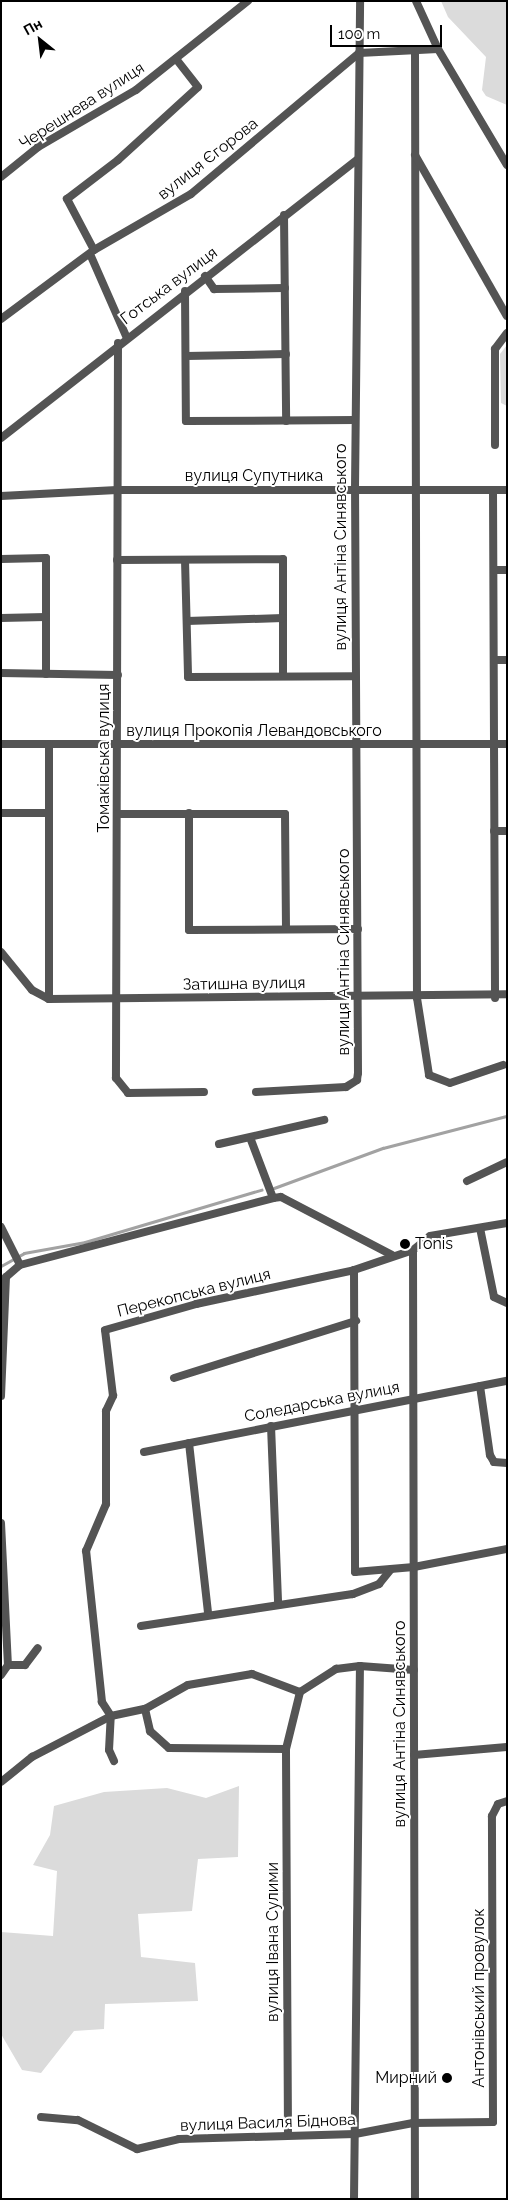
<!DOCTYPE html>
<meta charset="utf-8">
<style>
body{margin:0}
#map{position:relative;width:508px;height:2200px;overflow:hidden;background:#fff;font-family:Raleway,sans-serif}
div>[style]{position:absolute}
.green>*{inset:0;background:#dbdbdb}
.stream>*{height:2.5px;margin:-1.25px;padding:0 1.25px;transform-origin:1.25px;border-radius:1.25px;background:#a2a2a2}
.minor>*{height:8px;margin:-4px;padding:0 4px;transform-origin:4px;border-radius:4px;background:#545454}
.dots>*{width:14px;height:14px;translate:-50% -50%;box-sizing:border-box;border:2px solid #fff;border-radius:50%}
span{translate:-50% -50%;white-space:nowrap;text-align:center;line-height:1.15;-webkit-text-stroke:4px #fff;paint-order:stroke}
.street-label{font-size:16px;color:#000}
.poi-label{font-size:16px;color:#000}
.left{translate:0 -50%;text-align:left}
.right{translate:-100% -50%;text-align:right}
.frame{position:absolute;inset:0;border:2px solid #000;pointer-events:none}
.north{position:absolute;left:15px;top:15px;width:50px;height:50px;-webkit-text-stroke:4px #fff;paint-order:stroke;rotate:331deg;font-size:14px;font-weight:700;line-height:20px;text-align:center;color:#000}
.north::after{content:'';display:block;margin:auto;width:18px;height:22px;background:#000;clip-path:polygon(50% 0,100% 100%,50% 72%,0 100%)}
.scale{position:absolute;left:330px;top:25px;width:112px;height:22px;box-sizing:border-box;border:2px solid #000;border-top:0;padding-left:6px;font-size:15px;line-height:18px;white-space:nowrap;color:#000;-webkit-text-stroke:4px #fff;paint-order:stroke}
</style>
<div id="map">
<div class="green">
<div style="clip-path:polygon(441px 1px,507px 1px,507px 105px,486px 96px,482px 90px,486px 57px,448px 17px)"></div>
<div style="clip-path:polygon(507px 345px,507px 406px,501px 403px,500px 354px)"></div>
<div style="clip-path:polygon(239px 1786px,238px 1857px,198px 1859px,192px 1911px,138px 1914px,141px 1957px,195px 1963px,198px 2001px,105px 2004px,104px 2029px,74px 2031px,41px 2073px,22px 2070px,1px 2034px,1px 1932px,53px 1936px,57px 1871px,33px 1865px,50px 1835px,54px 1806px,104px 1792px,167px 1788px,206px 1798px)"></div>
</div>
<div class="stream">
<div style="left:274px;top:1188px;width:116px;rotate:-20.2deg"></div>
<div style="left:383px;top:1148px;width:128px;rotate:-14.5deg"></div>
<div style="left:1px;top:1266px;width:26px;rotate:-29deg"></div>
<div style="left:24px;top:1253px;width:62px;rotate:-10.2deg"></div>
<div style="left:85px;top:1242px;width:184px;rotate:-16.5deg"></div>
</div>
<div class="minor">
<div style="left:416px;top:1px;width:53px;rotate:65.4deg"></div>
<div style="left:438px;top:49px;width:135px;rotate:59.3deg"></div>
<div style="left:415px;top:51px;width:947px;rotate:89.88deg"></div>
<div style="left:417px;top:998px;width:78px;rotate:81.1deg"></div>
<div style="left:429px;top:1075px;width:22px;rotate:21deg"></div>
<div style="left:450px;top:1083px;width:56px;rotate:-18.8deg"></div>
<div style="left:415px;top:155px;width:185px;rotate:60.3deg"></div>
<div style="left:1px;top:177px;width:48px;rotate:-39deg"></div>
<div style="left:38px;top:147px;width:113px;rotate:-30.2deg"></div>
<div style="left:136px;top:90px;width:143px;rotate:-38.5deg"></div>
<div style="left:284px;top:215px;width:206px;rotate:89.4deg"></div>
<div style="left:94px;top:250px;width:58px;rotate:-117.9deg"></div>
<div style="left:67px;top:199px;width:64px;rotate:-37.4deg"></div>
<div style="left:118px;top:160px;width:108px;rotate:-42.4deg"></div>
<div style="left:198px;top:87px;width:36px;rotate:-128deg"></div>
<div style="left:90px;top:254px;width:90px;rotate:66.3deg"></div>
<div style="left:205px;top:276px;width:16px;rotate:55deg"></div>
<div style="left:214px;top:289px;width:71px;rotate:-0.8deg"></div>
<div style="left:185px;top:291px;width:130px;rotate:89.6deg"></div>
<div style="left:186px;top:421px;width:169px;rotate:-0.3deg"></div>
<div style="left:1px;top:319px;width:116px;rotate:-36.6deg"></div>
<div style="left:94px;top:250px;width:112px;rotate:-30deg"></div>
<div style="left:191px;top:194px;width:219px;rotate:-40deg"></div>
<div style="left:359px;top:53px;width:79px;rotate:-2.9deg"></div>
<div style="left:118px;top:343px;width:735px;rotate:90.16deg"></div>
<div style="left:116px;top:1078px;width:19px;rotate:51deg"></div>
<div style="left:128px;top:1093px;width:76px;rotate:-0.8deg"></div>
<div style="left:186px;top:356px;width:100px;rotate:-1.1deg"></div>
<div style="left:1px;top:438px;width:452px;rotate:-38deg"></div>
<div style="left:495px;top:445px;width:96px;rotate:-90deg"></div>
<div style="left:495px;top:349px;width:20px;rotate:-53deg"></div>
<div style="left:493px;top:490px;width:508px;rotate:89.77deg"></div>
<div style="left:1px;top:496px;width:116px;rotate:-3deg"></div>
<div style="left:117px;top:490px;width:390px"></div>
<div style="left:1px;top:559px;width:45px;rotate:-1.3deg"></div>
<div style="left:46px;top:558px;width:116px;rotate:90deg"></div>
<div style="left:117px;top:560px;width:166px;rotate:-0.3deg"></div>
<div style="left:283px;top:559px;width:116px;rotate:90deg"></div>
<div style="left:185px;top:560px;width:117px;rotate:88.5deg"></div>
<div style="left:188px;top:677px;width:167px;rotate:-0.3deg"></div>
<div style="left:494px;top:570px;width:13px"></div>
<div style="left:1px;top:618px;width:45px;rotate:-1.3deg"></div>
<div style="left:187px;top:621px;width:96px;rotate:-1.8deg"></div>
<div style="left:494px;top:660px;width:13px"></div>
<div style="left:1px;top:673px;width:117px;rotate:1deg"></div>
<div style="left:1px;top:744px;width:506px"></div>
<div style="left:1px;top:813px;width:48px"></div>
<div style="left:189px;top:813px;width:117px;rotate:90deg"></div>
<div style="left:189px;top:930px;width:169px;rotate:-0.3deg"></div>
<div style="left:117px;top:814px;width:168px"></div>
<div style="left:285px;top:814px;width:115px;rotate:89.5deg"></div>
<div style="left:494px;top:831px;width:13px"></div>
<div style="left:1px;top:952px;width:49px;rotate:50.8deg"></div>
<div style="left:32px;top:990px;width:19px;rotate:28deg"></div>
<div style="left:49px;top:999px;width:458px;rotate:-0.6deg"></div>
<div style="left:49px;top:999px;width:255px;rotate:-90deg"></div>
<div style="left:256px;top:1092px;width:90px;rotate:-3.2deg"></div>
<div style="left:346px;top:1087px;width:13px;rotate:-32deg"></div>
<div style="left:357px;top:1080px;width:7px;rotate:-82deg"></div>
<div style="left:358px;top:1073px;width:584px;rotate:-90.29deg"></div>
<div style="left:355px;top:489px;width:488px;rotate:-89.4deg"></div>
<div style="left:251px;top:1140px;width:62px;rotate:69.2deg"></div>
<div style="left:273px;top:1198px;width:8px;rotate:-7deg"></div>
<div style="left:281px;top:1197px;width:125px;rotate:27.6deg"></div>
<div style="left:219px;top:1144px;width:108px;rotate:-12.9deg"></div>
<div style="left:467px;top:1181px;width:44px;rotate:-25.4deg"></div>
<div style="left:1px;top:1227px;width:42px;rotate:63.4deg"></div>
<div style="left:480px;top:1228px;width:70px;rotate:78.5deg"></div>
<div style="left:494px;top:1297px;width:14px;rotate:25deg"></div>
<div style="left:413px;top:1250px;width:949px;rotate:89.88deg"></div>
<div style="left:413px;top:1250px;width:22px;rotate:-39deg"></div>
<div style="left:430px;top:1236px;width:78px;rotate:-9.6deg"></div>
<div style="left:354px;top:1270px;width:302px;rotate:89.8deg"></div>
<div style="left:355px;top:1572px;width:59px;rotate:-4.8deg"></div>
<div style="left:414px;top:1567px;width:95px;rotate:-11deg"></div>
<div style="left:174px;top:1378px;width:191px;rotate:-17.4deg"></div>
<div style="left:480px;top:1386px;width:70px;rotate:81.8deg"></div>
<div style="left:490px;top:1455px;width:8px;rotate:60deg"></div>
<div style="left:494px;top:1462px;width:13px;rotate:4deg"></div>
<div style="left:1px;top:1396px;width:119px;rotate:-87.6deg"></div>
<div style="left:6px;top:1277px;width:18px;rotate:-41deg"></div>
<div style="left:20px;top:1265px;width:262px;rotate:-14.8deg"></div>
<div style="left:271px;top:1426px;width:178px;rotate:87.7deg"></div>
<div style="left:189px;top:1443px;width:171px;rotate:83.6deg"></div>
<div style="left:144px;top:1452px;width:370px;rotate:-11.1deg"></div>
<div style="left:1px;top:1523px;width:142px;rotate:87.2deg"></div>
<div style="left:141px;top:1626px;width:214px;rotate:-8.6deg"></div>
<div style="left:353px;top:1594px;width:28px;rotate:-21deg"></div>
<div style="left:379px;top:1584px;width:19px;rotate:-51deg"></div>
<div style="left:8px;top:1665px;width:17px"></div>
<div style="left:25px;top:1665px;width:21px;rotate:-53deg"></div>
<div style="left:1px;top:1675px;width:12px;rotate:-55deg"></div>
<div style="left:145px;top:1709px;width:23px;rotate:77deg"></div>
<div style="left:150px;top:1731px;width:25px;rotate:42deg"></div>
<div style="left:169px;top:1748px;width:117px;rotate:0.5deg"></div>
<div style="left:414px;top:1755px;width:93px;rotate:-4.9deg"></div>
<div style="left:114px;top:1761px;width:12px;rotate:-114deg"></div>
<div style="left:109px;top:1750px;width:34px;rotate:-87deg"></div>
<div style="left:111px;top:1716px;width:17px;rotate:-123deg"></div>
<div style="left:102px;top:1702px;width:152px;rotate:-96deg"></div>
<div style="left:86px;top:1551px;width:51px;rotate:-66.9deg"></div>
<div style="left:106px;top:1504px;width:93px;rotate:-90deg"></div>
<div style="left:106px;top:1411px;width:17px;rotate:-65deg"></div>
<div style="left:113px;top:1396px;width:66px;rotate:-96.9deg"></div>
<div style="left:105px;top:1330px;width:95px;rotate:-15.9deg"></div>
<div style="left:196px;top:1304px;width:162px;rotate:-12.1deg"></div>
<div style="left:354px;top:1270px;width:62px;rotate:-18.7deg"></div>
<div style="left:1px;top:1782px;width:40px;rotate:-39deg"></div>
<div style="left:32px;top:1757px;width:89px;rotate:-27.4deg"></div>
<div style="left:111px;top:1716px;width:35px;rotate:-12deg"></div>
<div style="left:145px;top:1709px;width:49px;rotate:-29.2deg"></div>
<div style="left:188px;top:1685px;width:65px;rotate:-9.8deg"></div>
<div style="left:252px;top:1674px;width:51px;rotate:20.6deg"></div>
<div style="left:41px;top:2117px;width:37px;rotate:5deg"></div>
<div style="left:78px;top:2120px;width:66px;rotate:26.2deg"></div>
<div style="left:137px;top:2149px;width:43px;rotate:-13.4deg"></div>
<div style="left:179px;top:2139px;width:176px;rotate:-1.6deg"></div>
<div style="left:355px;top:2134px;width:59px;rotate:-10.7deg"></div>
<div style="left:413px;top:2123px;width:80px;rotate:-0.7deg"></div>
<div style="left:493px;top:2122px;width:306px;rotate:-90.2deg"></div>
<div style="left:492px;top:1816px;width:13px;rotate:-63deg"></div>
<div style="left:498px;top:1804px;width:9px;rotate:-18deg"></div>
<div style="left:288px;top:2135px;width:386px;rotate:-90.3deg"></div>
<div style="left:286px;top:1749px;width:59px;rotate:-76.2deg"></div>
<div style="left:300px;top:1692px;width:43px;rotate:-32.6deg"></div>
<div style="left:336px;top:1669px;width:24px;rotate:-7deg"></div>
<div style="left:360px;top:1666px;width:54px;rotate:4.2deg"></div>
<div style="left:354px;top:2199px;width:533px;rotate:-89.36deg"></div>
</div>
<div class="dots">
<div style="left:405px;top:1244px;background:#000"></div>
<div style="left:447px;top:2078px;background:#000"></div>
</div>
<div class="street-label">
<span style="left:82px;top:106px;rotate:-33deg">Черешнева вулиця</span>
<span style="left:208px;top:159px;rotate:-38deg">вулиця Єгорова</span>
<span style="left:169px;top:286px;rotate:-37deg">Готська вулиця</span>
<span style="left:254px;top:476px">вулиця Супутника</span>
<span style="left:341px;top:547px;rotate:-90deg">вулиця Антіна Синявського</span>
<span style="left:254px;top:731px">вулиця Прокопія Левандовського</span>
<span style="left:104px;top:758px;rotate:-90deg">Томаківська вулиця</span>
<span style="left:344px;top:952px;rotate:-90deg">вулиця Антіна Синявського</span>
<span style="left:244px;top:984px;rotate:-1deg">Затишна вулиця</span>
<span style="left:194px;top:1293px;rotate:-14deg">Перекопська вулиця</span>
<span style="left:322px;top:1402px;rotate:-11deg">Соледарська вулиця</span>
<span style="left:400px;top:1724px;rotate:-90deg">вулиця Антіна Синявського</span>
<span style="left:273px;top:1942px;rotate:-90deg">вулиця Івана Сулими</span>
<span style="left:479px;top:1998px;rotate:-90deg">Антонівський провулок</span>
<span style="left:268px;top:2123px;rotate:-2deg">вулиця Василя Біднова</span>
</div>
<div class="poi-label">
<span class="left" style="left:415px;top:1244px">Tonis</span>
<span class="right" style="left:437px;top:2078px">Мирний</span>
</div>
<div class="frame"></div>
<div class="north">Пн</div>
<div class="scale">100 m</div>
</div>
